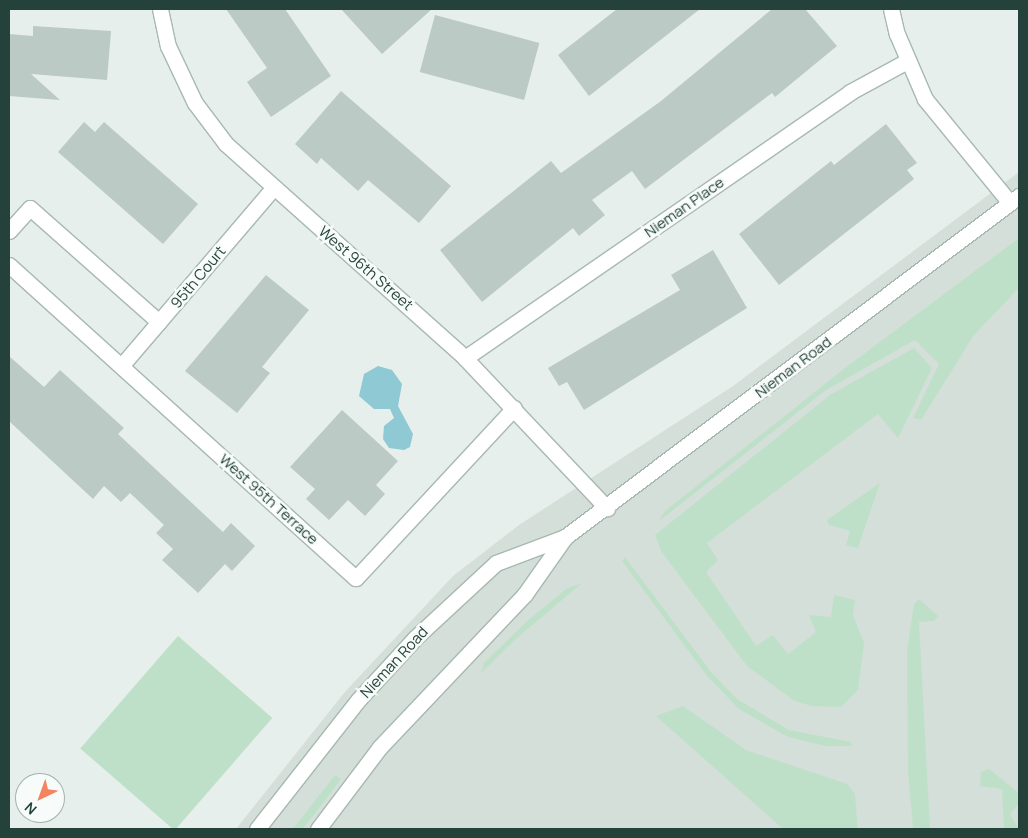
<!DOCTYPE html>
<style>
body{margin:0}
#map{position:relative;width:1028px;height:838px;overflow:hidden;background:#e6efeb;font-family:Manrope,sans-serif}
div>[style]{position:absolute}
.built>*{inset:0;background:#d4dfda}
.green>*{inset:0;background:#bfe0c8;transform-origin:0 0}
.water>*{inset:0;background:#8ec9d4}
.building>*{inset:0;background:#bbcac4;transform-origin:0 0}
.roads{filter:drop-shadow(1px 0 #a8b8b2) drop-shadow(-1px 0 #a8b8b2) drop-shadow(0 1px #a8b8b2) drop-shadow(0 -1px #a8b8b2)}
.street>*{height:15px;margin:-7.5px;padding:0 7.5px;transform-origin:7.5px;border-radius:7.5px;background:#fff}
span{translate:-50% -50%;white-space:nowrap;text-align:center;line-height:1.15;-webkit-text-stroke:5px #f7fbf9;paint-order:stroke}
.street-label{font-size:15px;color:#24423a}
.frame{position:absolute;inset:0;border:10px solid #24423a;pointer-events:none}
.north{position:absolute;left:15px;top:773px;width:50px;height:50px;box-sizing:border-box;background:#f7fbf9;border:1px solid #a3b1ad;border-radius:50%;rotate:222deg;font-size:14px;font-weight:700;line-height:20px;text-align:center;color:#24423a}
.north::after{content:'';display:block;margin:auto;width:18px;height:22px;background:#f4845f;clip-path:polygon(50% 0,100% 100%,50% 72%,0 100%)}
</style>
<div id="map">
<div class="built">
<div style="clip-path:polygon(1019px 172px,1019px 829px,236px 829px,344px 693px,453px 576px,519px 525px,733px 386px)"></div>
</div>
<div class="green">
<div style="clip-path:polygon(1019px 238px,1019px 288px,974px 335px,921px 420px,913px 418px,939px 364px,915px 340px,826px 390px,658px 522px,665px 511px,845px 368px)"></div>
<div style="clip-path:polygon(914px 348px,932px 368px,898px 438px,878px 414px,707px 543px,718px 560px,706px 572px,756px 646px,773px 635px,788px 654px,816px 632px,809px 615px,831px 617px,834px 595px,855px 600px,853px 615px,864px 643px,858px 690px,841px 707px,811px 706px,793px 700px,747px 666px,661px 551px,655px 535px,830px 395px)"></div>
<div style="clip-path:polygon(880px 483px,858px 548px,846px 545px,850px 531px,829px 525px,827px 520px)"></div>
<div style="clip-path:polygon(625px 557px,712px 673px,737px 699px,789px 730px,851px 742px,852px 746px,825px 746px,788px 737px,739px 709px,707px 676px,622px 561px)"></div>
<div style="clip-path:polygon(582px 583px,517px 638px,481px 673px,484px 663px,527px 621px,566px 589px)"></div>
<div style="clip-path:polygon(919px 599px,938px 616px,934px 621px,919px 622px,930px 829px,913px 829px,908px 772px,907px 651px,914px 604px)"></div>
<div style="left:178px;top:636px;width:125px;height:149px;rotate:41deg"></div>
<div style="clip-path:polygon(683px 706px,746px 750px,847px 784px,855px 794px,858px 829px,783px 829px,656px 716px)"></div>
<div style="clip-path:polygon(989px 769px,1019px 793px,1019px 804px,1010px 814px,1019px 829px,1004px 829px,1002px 789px,980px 786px,981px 772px)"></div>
<div style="clip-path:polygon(335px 775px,341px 779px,310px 820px,302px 829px,293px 829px)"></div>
</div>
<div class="water">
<div style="clip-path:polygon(378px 366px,392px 370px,402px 384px,398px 406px,413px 434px,410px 447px,404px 450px,389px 448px,383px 439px,384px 426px,394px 418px,390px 409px,374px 409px,359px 396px,364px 374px)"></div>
</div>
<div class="building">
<div style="clip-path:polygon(226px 9px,285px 9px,331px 76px,271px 117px,247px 82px,267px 68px)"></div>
<div style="clip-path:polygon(341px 9px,432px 9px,382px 54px)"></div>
<div style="clip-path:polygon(617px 9px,700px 9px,589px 96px,558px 55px)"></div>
<div style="clip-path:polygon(772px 9px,805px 9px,837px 46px,775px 97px,772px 93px,645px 189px,632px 171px,592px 200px,605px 215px,579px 236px,573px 228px,482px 302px,440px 250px,551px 161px,561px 173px,661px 101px)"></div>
<div style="left:435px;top:15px;width:108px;height:59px;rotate:15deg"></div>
<div style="clip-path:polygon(33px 26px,111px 31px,107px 80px,31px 74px,60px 100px,9px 96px,9px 34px,33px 36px)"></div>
<div style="clip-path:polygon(341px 91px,451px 186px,419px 223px,368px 180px,358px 191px,321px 158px,317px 164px,295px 144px)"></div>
<div style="clip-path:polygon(84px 122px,95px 132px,104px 122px,198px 204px,163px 244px,58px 152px)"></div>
<div style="clip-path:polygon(886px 124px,917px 163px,907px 170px,914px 179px,779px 285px,739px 234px,831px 161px,834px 165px)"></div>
<div style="clip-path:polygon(713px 250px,747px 308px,584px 410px,567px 382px,559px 386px,548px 368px,680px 290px,671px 275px)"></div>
<div style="clip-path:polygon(266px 275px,309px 310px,262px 367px,270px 373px,237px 413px,185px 371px)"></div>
<div style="clip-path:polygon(9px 356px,44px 387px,60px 370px,124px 428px,118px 434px,223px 532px,231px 523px,255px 546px,232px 571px,225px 564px,198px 593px,162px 560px,173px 549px,156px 533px,164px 525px,130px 493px,121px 502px,104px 486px,93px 499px,9px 421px)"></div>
<div style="clip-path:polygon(342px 410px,398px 461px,376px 485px,385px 494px,365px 516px,348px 500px,329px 520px,306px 499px,315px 489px,290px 467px)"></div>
</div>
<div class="roads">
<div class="street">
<div style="left:160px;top:9px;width:38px;rotate:78deg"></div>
<div style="left:168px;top:46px;width:63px;rotate:64.7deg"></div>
<div style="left:195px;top:103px;width:51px;rotate:52.9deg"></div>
<div style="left:226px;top:144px;width:321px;rotate:41.8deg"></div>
<div style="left:465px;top:358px;width:207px;rotate:46.6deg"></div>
<div style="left:891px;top:9px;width:26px;rotate:77deg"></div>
<div style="left:897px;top:34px;width:71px;rotate:66.7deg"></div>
<div style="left:925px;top:99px;width:134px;rotate:50.7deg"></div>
<div style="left:9px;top:231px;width:31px;rotate:-48deg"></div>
<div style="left:30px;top:208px;width:172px;rotate:41.5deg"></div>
<div style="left:9px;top:265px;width:467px;rotate:42.1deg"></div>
<div style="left:356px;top:578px;width:232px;rotate:-47.1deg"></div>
<div style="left:465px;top:358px;width:468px;rotate:-34.6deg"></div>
<div style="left:850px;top:92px;width:65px;rotate:-28.5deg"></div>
<div style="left:122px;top:365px;width:233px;rotate:-49.5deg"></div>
<div style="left:257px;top:829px;width:165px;rotate:-51.9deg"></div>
<div style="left:359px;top:699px;width:83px;rotate:-47.4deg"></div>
<div style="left:415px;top:638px;width:110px;rotate:-42.8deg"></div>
<div style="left:496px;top:563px;width:74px;rotate:-20.6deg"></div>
<div style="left:565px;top:537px;width:568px;rotate:-36.91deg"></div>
<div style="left:318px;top:829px;width:103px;rotate:-52.9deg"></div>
<div style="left:380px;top:747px;width:211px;rotate:-46.5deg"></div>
<div style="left:525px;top:594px;width:70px;rotate:-54.9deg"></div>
</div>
</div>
<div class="street-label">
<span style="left:684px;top:207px;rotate:-35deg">Nieman Place</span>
<span style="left:366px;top:268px;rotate:41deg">West 96th Street</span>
<span style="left:198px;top:277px;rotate:-50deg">95th Court</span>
<span style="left:793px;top:367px;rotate:-37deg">Nieman Road</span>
<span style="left:269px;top:499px;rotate:42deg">West 95th Terrace</span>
<span style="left:394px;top:662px;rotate:-47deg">Nieman Road</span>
</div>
<div class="frame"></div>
<div class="north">N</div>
</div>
